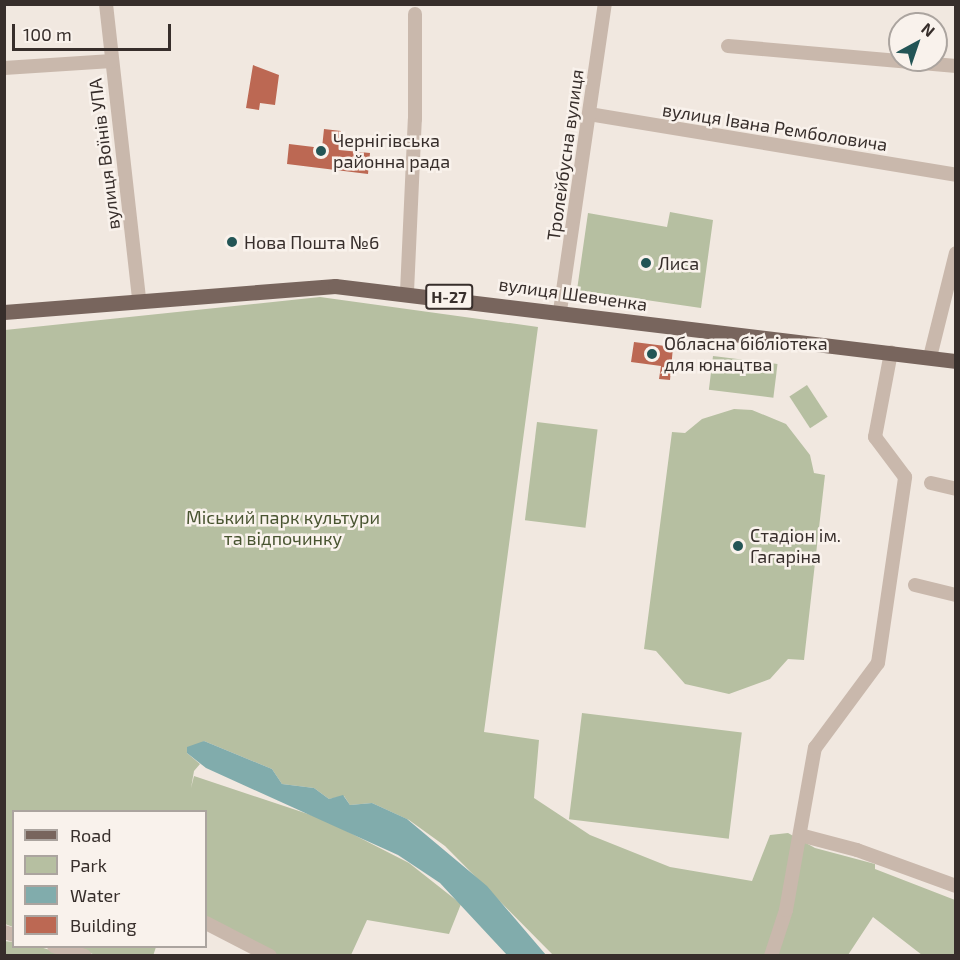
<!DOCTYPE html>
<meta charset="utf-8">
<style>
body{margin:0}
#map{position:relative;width:960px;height:960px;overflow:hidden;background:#f1e8e0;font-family:"Exo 2",sans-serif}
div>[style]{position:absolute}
.green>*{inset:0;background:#b6bfa1;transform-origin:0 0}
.water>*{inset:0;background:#81acac}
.building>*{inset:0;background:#bc6853}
.minor>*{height:14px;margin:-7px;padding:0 7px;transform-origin:7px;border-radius:7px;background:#c9b8ac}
.major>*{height:15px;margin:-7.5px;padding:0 7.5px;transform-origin:7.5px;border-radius:7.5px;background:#78655d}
.dots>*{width:16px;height:16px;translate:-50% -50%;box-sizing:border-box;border:3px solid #f9f2ec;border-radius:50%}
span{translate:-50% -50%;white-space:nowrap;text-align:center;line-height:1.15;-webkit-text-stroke:5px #f9f2ec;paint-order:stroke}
.shield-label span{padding:2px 4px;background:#f9f2ec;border:2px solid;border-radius:4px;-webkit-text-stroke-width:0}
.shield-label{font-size:16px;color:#372e2b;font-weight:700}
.street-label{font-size:18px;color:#372e2b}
.poi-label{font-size:18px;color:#372e2b}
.left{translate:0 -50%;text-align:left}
.park-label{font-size:18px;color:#485430}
.frame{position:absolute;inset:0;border:6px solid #372e2b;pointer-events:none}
.legend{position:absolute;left:12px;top:810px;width:195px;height:138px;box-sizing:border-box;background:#f9f2ec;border:2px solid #aba49f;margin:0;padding:8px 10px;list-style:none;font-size:18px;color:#372e2b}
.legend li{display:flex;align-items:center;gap:12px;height:30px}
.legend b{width:30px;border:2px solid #aba49f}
.north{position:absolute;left:888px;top:12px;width:60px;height:60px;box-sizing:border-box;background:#f9f2ec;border:2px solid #aba49f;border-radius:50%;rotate:40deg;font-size:16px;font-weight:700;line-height:24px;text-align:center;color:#372e2b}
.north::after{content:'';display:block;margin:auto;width:21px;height:27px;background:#235556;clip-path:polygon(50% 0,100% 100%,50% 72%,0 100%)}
.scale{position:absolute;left:12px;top:24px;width:159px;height:27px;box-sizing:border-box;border:3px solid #372e2b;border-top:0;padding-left:8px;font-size:18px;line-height:21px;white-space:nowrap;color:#372e2b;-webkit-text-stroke:4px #f9f2ec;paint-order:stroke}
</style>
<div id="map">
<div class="green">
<div style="clip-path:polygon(670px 212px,713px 220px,701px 308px,577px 290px,588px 213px,667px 227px)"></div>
<div style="clip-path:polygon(320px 297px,538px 327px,484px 732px,539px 740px,534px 798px,590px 835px,670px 867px,752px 881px,770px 835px,788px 833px,815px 848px,875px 864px,875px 869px,955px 900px,956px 955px,922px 955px,873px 917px,848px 955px,553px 955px,445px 846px,409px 820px,372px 803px,350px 805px,344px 796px,329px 799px,314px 788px,282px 784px,272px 769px,204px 741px,187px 753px,200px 764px,194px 771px,191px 788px,194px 776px,323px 819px,409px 863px,461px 904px,449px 934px,367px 920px,351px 955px,270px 955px,206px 923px,206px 812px,14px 812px,13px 927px,5px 924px,5px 330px)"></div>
<div style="left:713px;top:356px;width:65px;height:34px;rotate:7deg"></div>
<div style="left:807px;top:385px;width:38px;height:21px;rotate:57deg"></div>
<div style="clip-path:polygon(734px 409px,752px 410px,786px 424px,810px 455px,814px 473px,825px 475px,804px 660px,788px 659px,770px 679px,729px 694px,685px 684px,656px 651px,644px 649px,672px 432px,685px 433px,702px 419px)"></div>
<div style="left:537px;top:422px;width:61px;height:99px;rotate:7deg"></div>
<div style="left:582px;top:713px;width:161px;height:107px;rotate:7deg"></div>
<div style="clip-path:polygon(4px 941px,13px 942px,14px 946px,40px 947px,67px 955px,5px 955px)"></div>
<div style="clip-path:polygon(70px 947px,156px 947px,153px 956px,96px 955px)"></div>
</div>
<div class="water">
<div style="clip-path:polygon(204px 741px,272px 769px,282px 784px,314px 788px,329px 799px,343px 795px,350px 805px,372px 803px,407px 819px,487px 886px,546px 955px,507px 955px,440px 883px,398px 855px,206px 768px,187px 753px,187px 747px)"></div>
</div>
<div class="building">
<div style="clip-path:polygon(253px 65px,279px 75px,275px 105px,260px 103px,259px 110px,246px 108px)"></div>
<div style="clip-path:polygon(324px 129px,341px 131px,339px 150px,370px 153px,368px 174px,287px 164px,289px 144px,322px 148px)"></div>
<div style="clip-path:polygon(634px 342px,673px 347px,670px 380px,659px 379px,661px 366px,631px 362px)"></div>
</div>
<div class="minor">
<div style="left:106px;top:4px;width:297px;rotate:83.6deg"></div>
<div style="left:728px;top:46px;width:229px;rotate:5deg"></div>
<div style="left:4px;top:68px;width:108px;rotate:-3.7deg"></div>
<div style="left:589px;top:114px;width:372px;rotate:9.4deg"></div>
<div style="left:407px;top:292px;width:173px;rotate:-87.4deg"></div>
<div style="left:415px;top:119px;width:105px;rotate:-90deg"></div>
<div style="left:560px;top:311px;width:310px;rotate:-81.7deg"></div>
<div style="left:930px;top:357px;width:107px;rotate:-76deg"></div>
<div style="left:931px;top:483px;width:26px;rotate:13deg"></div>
<div style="left:915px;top:585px;width:42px;rotate:13.7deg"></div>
<div style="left:800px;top:835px;width:59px;rotate:14.7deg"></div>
<div style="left:857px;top:850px;width:105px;rotate:20deg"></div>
<div style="left:206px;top:923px;width:72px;rotate:27.3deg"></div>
<div style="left:4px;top:932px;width:10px;rotate:17deg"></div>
<div style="left:54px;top:946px;width:32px;rotate:18deg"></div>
<div style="left:771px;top:956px;width:48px;rotate:-71.9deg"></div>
<div style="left:786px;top:910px;width:165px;rotate:-79.9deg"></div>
<div style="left:815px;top:748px;width:106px;rotate:-53.5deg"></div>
<div style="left:878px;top:663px;width:188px;rotate:-81.7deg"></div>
<div style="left:905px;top:477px;width:50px;rotate:-126.9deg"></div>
<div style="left:875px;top:437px;width:86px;rotate:-79.3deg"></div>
</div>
<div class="major">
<div style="left:4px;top:312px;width:332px;rotate:-4.5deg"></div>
<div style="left:335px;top:286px;width:626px;rotate:6.89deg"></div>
</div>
<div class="dots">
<div style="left:321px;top:151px;background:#235556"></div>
<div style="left:232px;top:242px;background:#235556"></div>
<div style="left:646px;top:263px;background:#235556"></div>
<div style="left:652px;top:354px;background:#235556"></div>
<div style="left:738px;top:546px;background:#235556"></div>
</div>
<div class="shield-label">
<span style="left:449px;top:297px">Н-27</span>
</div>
<div class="street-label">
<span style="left:775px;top:127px;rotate:9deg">вулиця Івана Ремболовича</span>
<span style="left:104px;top:154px;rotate:-97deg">вулиця Воїнів УПА</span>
<span style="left:565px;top:155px;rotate:-82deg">Тролейбусна вулиця</span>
<span style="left:573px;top:294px;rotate:8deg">вулиця Шевченка</span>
</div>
<div class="poi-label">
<span class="left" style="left:333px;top:151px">Чернігівська<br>районна рада</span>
<span class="left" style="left:244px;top:242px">Нова Пошта №6</span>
<span class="left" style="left:658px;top:263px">Лиса</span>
<span class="left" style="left:664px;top:354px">Обласна бібліотека<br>для юнацтва</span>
<span class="left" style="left:750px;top:546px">Стадіон ім.<br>Гагаріна</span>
</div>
<div class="park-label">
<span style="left:283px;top:528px">Міський парк культури<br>та відпочинку</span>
</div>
<div class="frame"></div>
<ul class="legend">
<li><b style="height:8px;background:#78655d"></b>Road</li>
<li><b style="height:16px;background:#b6bfa1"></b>Park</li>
<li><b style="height:16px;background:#81acac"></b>Water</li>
<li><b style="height:16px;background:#bc6853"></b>Building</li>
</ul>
<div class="north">N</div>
<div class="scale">100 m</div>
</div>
